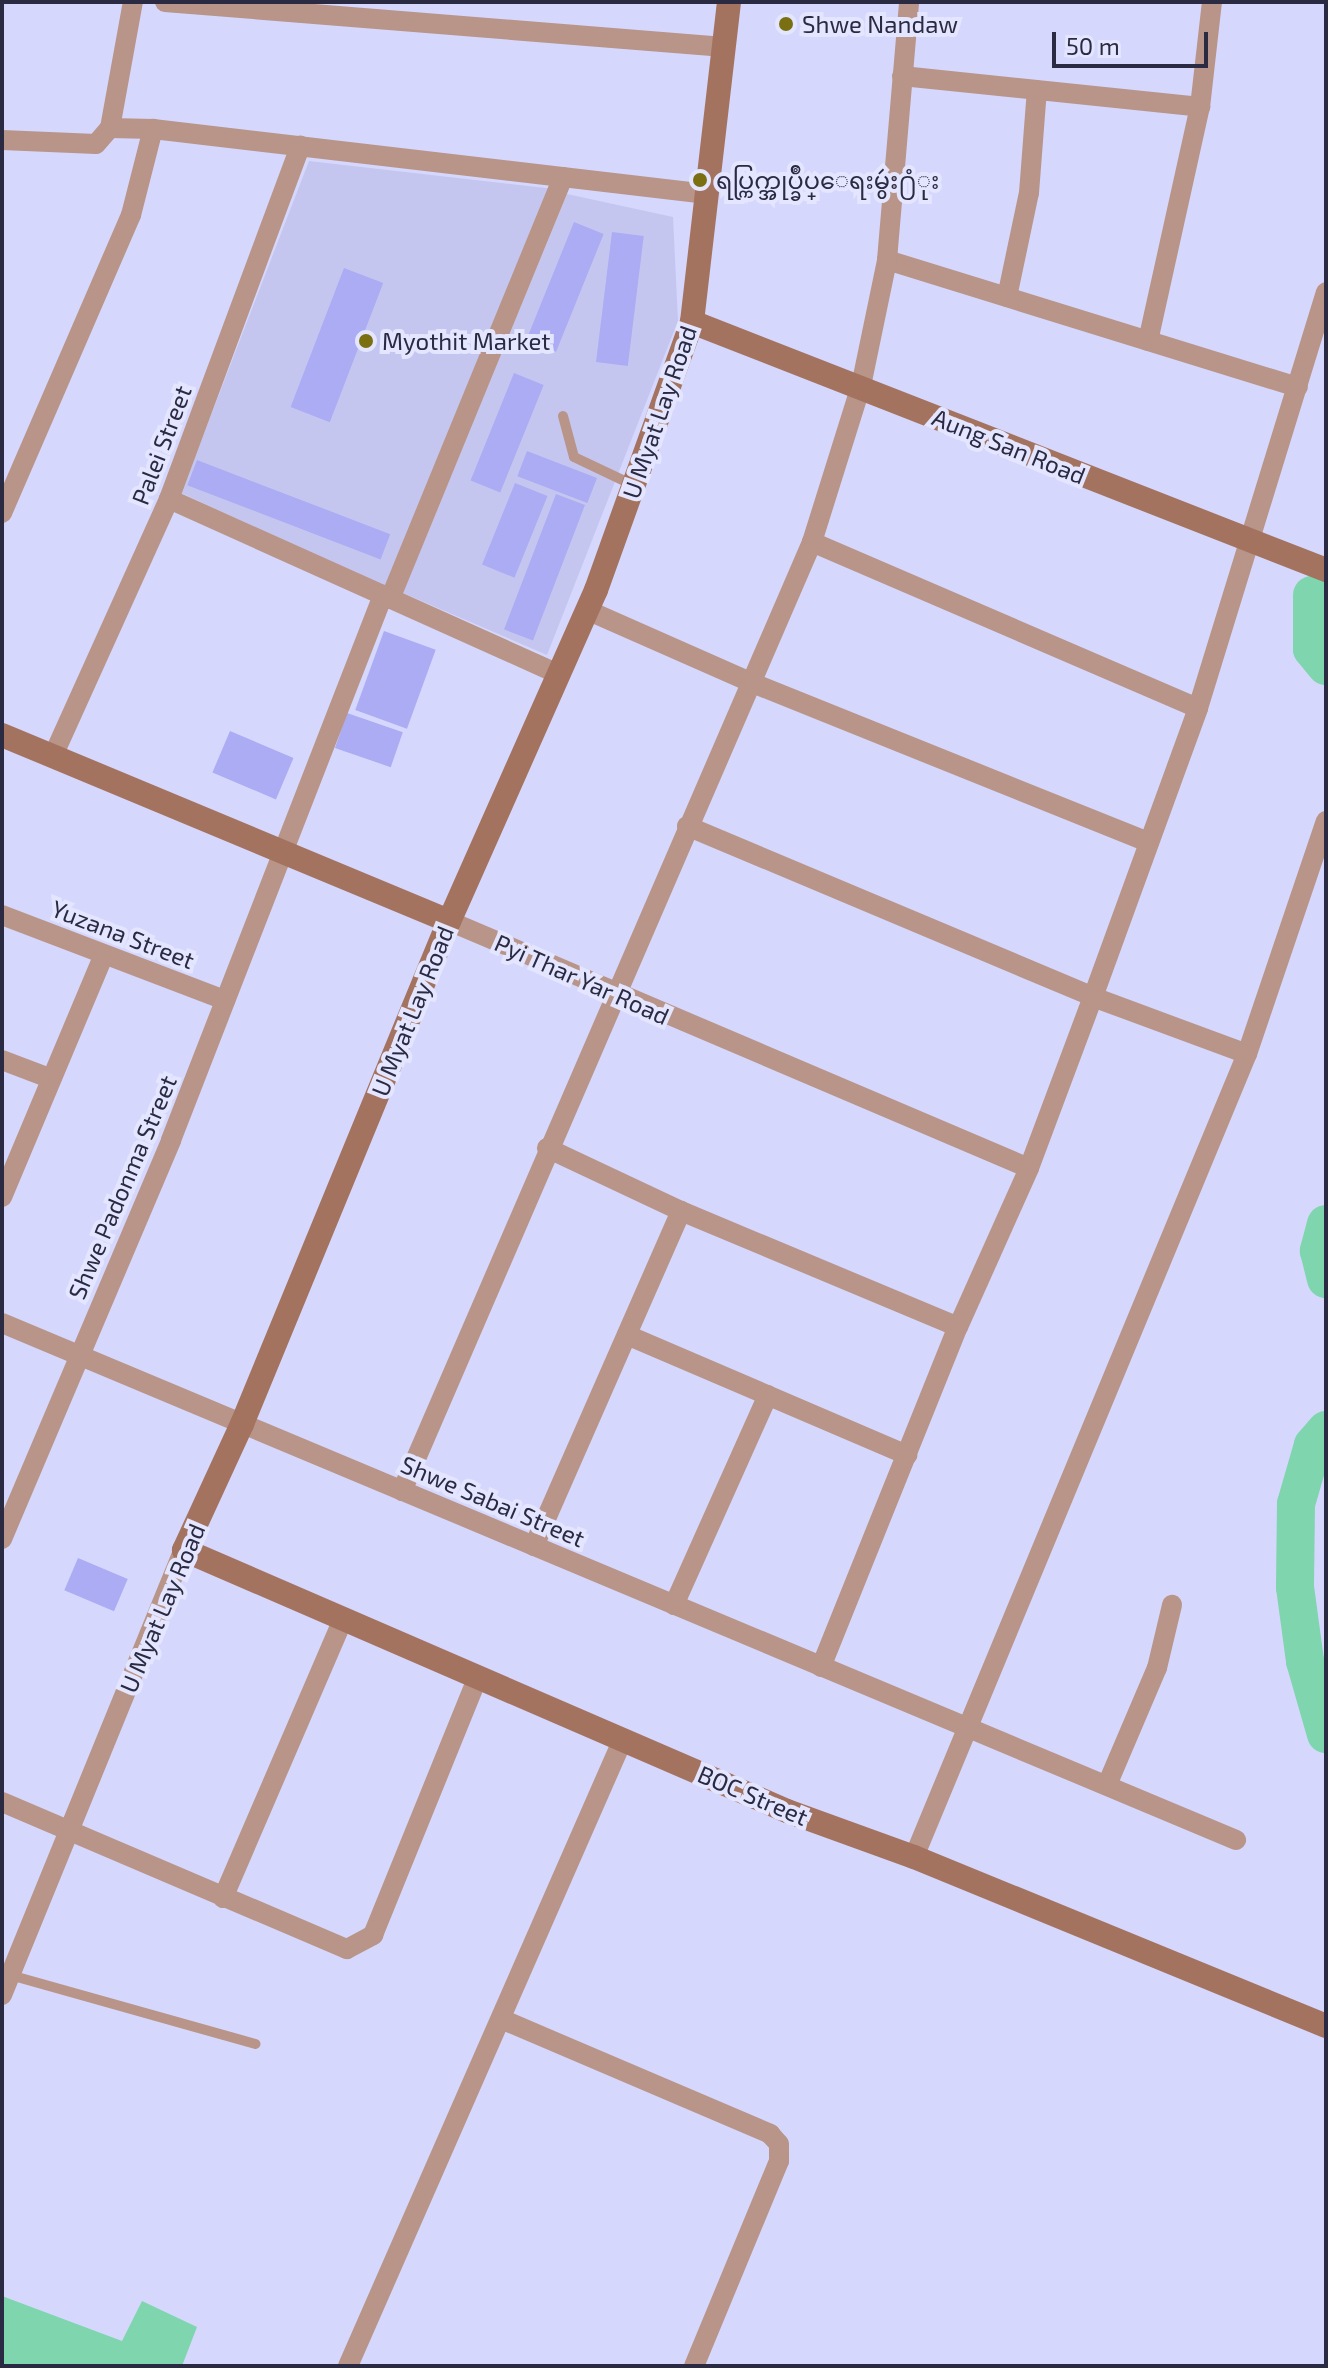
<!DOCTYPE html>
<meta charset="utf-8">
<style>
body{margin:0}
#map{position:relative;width:1328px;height:2368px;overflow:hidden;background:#d6d7fd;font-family:"Exo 2","Noto Sans Myanmar",sans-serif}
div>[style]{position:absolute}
.built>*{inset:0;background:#c5c6f0}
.water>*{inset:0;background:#7fd5ad}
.river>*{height:38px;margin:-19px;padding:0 19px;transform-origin:19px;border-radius:19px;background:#7fd5ad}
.building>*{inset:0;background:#abacf3;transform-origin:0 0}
.lane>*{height:10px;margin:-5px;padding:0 5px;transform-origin:5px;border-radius:5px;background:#b89588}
.street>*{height:20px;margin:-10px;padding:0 10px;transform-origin:10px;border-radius:10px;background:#b89588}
.secondary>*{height:24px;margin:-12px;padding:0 12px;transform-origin:12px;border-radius:12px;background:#a4735f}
.dots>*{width:22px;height:22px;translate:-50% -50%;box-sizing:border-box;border:4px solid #e4e6ff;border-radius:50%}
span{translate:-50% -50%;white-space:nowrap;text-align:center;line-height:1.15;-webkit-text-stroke:8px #e4e6ff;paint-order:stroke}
.poi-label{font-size:24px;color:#2a2a42}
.left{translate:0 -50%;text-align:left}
.street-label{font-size:24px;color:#2a2a42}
.frame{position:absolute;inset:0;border:4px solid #2a2a42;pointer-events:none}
.scale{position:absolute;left:1052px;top:32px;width:156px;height:36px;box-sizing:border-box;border:4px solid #2a2a42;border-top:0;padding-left:10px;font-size:24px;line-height:28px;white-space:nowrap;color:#2a2a42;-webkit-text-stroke:6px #e4e6ff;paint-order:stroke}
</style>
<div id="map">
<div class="built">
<div style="clip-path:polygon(309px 161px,555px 189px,388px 588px,181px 493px)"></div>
<div style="clip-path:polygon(567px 194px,673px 217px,678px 321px,547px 655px,403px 593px)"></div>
</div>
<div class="water">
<div style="clip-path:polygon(2px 2296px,122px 2341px,142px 2301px,197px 2327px,182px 2366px,2px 2366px)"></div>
</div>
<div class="river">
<div style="left:1312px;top:595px;width:54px;rotate:90deg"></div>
<div style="left:1312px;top:649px;width:22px;rotate:51deg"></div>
<div style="left:1326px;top:1224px;width:28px;rotate:105deg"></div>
<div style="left:1319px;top:1251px;width:29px;rotate:76deg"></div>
<div style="left:1326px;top:1430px;width:20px;rotate:131deg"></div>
<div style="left:1313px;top:1445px;width:61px;rotate:106.1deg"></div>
<div style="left:1296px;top:1504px;width:83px;rotate:90.7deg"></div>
<div style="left:1295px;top:1587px;width:75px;rotate:82.3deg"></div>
<div style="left:1305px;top:1661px;width:76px;rotate:74deg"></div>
</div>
<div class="building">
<div style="left:574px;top:222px;width:32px;height:127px;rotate:22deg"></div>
<div style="left:612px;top:232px;width:32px;height:131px;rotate:7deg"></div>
<div style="left:344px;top:268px;width:42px;height:149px;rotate:21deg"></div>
<div style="left:514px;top:373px;width:32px;height:116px;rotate:22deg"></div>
<div style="left:527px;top:451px;width:75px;height:27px;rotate:21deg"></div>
<div style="left:197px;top:460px;width:207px;height:27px;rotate:21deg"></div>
<div style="left:515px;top:483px;width:35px;height:88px;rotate:22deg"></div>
<div style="left:556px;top:494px;width:31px;height:145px;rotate:21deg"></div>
<div style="left:384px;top:631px;width:55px;height:84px;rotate:20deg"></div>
<div style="left:347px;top:713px;width:59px;height:37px;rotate:19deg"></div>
<div style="left:230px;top:731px;width:69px;height:45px;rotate:23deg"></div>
<div style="left:78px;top:1558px;width:54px;height:35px;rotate:23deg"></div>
</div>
<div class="lane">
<div style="left:563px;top:416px;width:42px;rotate:75deg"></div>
<div style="left:574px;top:457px;width:65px;rotate:25.4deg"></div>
<div style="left:10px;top:1975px;width:255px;rotate:15.7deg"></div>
</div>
<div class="street">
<div style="left:165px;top:2px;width:561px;rotate:4.6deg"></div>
<div style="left:902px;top:76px;width:300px;rotate:5.9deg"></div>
<div style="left:110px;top:128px;width:43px;rotate:1.3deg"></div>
<div style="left:153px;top:129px;width:558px;rotate:6.69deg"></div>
<div style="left:110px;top:128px;width:128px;rotate:-79.7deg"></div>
<div style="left:2px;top:140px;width:94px;rotate:2.4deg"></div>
<div style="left:96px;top:144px;width:21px;rotate:-49deg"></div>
<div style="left:887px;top:260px;width:430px;rotate:17.2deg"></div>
<div style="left:1007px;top:297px;width:106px;rotate:-78.1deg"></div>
<div style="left:1029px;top:193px;width:103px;rotate:-85.6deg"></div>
<div style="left:1148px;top:341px;width:240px;rotate:-77.5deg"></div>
<div style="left:1200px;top:107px;width:106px;rotate:-83.5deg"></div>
<div style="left:169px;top:499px;width:427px;rotate:24.2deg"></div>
<div style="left:2px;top:513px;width:325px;rotate:-66.6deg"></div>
<div style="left:131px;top:215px;width:89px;rotate:-75.7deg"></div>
<div style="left:812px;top:542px;width:420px;rotate:23.3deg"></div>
<div style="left:390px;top:599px;width:456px;rotate:-67.7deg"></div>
<div style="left:587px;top:610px;width:178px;rotate:23.8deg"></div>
<div style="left:750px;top:682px;width:430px;rotate:21.9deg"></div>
<div style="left:53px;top:756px;width:282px;rotate:-65.7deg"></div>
<div style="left:169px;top:499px;width:377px;rotate:-69.6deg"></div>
<div style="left:687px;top:826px;width:441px;rotate:22.8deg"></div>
<div style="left:1093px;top:997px;width:164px;rotate:20.3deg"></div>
<div style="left:1247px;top:1054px;width:246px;rotate:-71.3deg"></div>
<div style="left:2px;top:915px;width:239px;rotate:20.9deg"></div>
<div style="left:449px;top:921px;width:630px;rotate:23.07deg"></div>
<div style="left:2px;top:1060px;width:53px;rotate:20.8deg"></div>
<div style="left:547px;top:1148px;width:148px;rotate:25.2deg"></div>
<div style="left:681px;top:1211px;width:300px;rotate:22.7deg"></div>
<div style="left:2px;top:1197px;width:260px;rotate:-67.2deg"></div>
<div style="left:2px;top:1323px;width:1338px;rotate:22.73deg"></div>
<div style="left:627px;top:1335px;width:305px;rotate:23.2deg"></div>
<div style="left:402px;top:1491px;width:1034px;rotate:-66.63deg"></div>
<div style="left:812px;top:542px;width:164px;rotate:-72.6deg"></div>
<div style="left:861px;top:386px;width:129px;rotate:-78.3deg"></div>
<div style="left:887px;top:260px;width:259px;rotate:-85.1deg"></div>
<div style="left:2px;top:1539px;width:433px;rotate:-67deg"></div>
<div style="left:171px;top:1140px;width:585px;rotate:-68.74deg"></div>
<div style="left:534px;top:1546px;width:366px;rotate:-66.3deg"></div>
<div style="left:674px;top:1605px;width:230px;rotate:-65.9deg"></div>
<div style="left:821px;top:1667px;width:367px;rotate:-68.1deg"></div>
<div style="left:958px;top:1327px;width:174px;rotate:-65.9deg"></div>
<div style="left:1029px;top:1168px;width:183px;rotate:-69.5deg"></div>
<div style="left:1093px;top:997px;width:307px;rotate:-70deg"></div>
<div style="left:1198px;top:708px;width:435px;rotate:-72.9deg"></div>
<div style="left:1107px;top:1785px;width:127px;rotate:-66.9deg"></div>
<div style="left:1157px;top:1668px;width:65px;rotate:-76.6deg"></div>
<div style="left:2px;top:1802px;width:375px;rotate:23.1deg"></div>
<div style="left:347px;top:1949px;width:30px;rotate:-28deg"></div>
<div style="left:373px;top:1935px;width:279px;rotate:-67.9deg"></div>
<div style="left:914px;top:1857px;width:869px;rotate:-67.48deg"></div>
<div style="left:223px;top:1898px;width:304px;rotate:-66.7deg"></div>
<div style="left:2px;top:1995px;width:481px;rotate:-67.8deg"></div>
<div style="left:501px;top:2019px;width:293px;rotate:23.1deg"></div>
<div style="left:770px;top:2134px;width:13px;rotate:48deg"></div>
<div style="left:779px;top:2144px;width:17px;rotate:90deg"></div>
<div style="left:779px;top:2161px;width:222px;rotate:112.5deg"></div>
<div style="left:348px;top:2366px;width:685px;rotate:-66.32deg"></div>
</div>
<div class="secondary">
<div style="left:729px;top:2px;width:322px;rotate:96.6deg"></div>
<div style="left:692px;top:322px;width:285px;rotate:109.7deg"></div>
<div style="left:596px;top:590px;width:362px;rotate:113.9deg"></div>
<div style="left:449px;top:921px;width:544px;rotate:112.37deg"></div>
<div style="left:242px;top:1424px;width:139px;rotate:114.7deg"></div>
<div style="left:184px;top:1550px;width:657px;rotate:23.4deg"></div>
<div style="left:787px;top:1811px;width:135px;rotate:19.9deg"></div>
<div style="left:914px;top:1857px;width:445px;rotate:22.3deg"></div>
<div style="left:692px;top:322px;width:681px;rotate:21.36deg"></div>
<div style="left:2px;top:735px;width:484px;rotate:22.6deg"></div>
</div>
<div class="dots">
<div style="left:786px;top:24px;background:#7a7011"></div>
<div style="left:700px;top:180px;background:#7a7011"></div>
<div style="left:366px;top:341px;background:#7a7011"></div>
</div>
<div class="poi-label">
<span class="left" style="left:802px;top:24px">Shwe Nandaw</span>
<span class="left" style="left:716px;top:180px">ရပ္ကြက္အုပ္ခ်ဳပ္ေရးမွဴး႐ံုး</span>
<span class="left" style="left:382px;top:341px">Myothit Market</span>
</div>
<div class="street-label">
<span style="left:659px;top:412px;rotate:-71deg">U Myat Lay Road</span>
<span style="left:161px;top:445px;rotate:-69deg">Palei Street</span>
<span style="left:1009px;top:446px;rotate:22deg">Aung San Road</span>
<span style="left:123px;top:934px;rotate:21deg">Yuzana Street</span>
<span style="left:582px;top:979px;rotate:24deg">Pyi Thar Yar Road</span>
<span style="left:412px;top:1011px;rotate:-68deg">U Myat Lay Road</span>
<span style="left:122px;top:1187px;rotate:-67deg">Shwe Padonma Street</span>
<span style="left:493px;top:1501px;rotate:23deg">Shwe Sabai Street</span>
<span style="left:162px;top:1608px;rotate:-67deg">U Myat Lay Road</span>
<span style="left:753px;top:1795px;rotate:23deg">BOC Street</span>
</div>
<div class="frame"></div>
<div class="scale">50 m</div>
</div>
